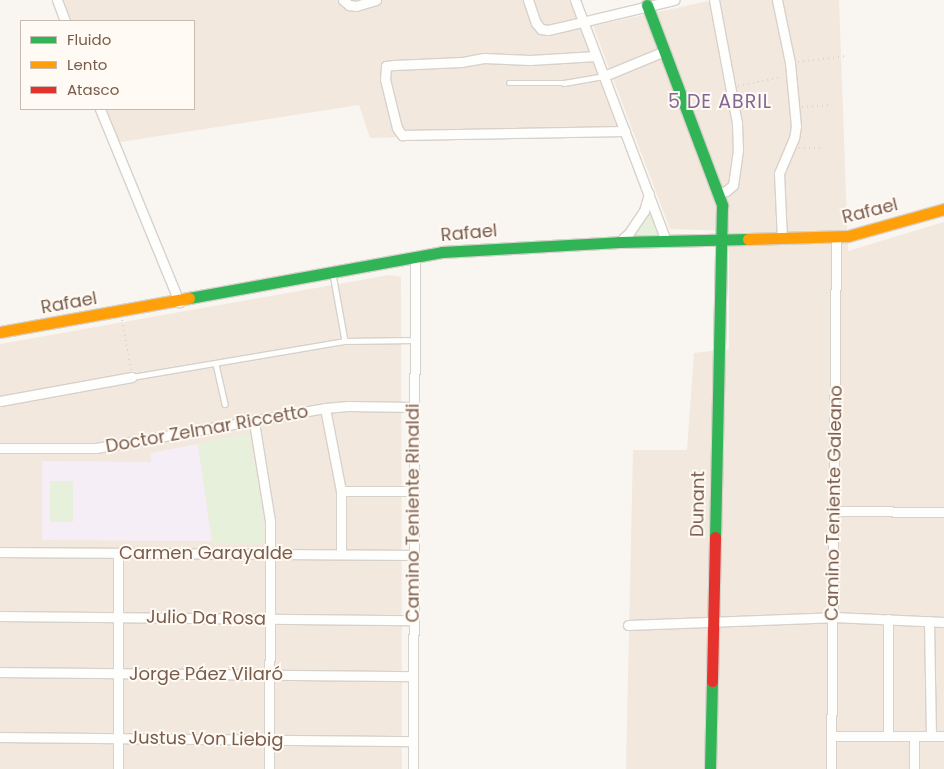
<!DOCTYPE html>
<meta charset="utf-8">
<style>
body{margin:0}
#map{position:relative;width:944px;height:769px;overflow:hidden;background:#f9f5f0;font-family:Poppins,sans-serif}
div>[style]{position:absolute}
.residential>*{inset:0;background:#f2e8de}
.education>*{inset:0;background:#f6eef6}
.green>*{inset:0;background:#e7f0db;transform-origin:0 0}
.path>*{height:2px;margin-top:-1px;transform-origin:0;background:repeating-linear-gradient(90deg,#dcd5d0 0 1px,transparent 0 5px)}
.roads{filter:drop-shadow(1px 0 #d7d1cb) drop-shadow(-1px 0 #d7d1cb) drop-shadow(0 1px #d7d1cb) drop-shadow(0 -1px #d7d1cb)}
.lane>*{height:4.5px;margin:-2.25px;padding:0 2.25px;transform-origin:2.25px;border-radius:2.25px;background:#fefefd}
.street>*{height:9px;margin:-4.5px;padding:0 4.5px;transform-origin:4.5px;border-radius:4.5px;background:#fefefd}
.fast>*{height:11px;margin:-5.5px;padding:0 5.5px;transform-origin:5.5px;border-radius:5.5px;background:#30b455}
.slow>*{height:11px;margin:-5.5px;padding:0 5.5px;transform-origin:5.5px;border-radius:5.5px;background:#ff9f0a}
.jam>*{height:11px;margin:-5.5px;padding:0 5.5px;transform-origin:5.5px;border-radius:5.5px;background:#e5322d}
span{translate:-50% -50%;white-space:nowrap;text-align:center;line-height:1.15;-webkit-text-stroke:4px #fffaf3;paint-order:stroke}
.street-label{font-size:18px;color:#7a5c4d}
.neighbourhood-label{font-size:19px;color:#846695;letter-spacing:1px}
.legend{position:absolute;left:20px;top:20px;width:175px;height:90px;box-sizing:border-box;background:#fffaf3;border:1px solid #cabbb1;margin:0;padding:6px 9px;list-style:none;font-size:15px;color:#7a5c4d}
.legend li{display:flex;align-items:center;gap:10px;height:25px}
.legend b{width:25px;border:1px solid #cabbb1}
</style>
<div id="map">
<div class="residential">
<div style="clip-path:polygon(57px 0,575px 0,625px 131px,370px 138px,359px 105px,114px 143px,100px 109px,194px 109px,194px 21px,65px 21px)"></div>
<div style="clip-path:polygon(713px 0,839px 0,848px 251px,944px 222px,944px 769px,626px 769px,633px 450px,687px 450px,694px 353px,729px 349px,729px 231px,670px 229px,593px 26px)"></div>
<div style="clip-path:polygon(389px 275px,401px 277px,402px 769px,0 769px,0 344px)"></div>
</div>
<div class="education">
<div style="clip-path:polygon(198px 444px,212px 541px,42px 540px,42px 461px,151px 462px,151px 453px)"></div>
</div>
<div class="green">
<div style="clip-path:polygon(649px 212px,651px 212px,659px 236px,636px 239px,633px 235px)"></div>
<div style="clip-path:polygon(249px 433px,264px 520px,263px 544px,216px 543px,212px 541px,198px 444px)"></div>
<div style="left:50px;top:481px;width:23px;height:41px"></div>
</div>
<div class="path">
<div style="left:798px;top:62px;width:49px;rotate:-7deg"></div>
<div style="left:738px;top:86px;width:45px;rotate:-11.6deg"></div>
<div style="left:802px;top:107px;width:29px;rotate:-4deg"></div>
<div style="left:799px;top:148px;width:25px"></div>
<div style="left:122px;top:320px;width:51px;rotate:79.8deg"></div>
</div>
<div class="roads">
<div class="lane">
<div style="left:509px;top:83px;width:55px"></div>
<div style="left:564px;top:83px;width:41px;rotate:-9.9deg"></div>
<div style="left:333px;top:274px;width:68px;rotate:79.8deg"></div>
<div style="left:216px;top:364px;width:41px;rotate:77.3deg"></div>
<div style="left:132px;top:377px;width:216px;rotate:-9.6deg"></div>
<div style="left:345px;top:341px;width:68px;rotate:-0.8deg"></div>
</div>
<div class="street">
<div style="left:57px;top:0;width:22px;rotate:69deg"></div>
<div style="left:343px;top:0;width:8px;rotate:40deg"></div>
<div style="left:349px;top:5px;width:7px;rotate:8deg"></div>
<div style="left:356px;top:6px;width:21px;rotate:-17deg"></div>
<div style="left:528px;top:0;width:24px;rotate:71deg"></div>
<div style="left:536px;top:23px;width:8px;rotate:50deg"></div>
<div style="left:541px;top:29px;width:7px;rotate:8deg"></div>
<div style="left:548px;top:30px;width:130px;rotate:-13.4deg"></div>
<div style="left:575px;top:0;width:258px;rotate:69.3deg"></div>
<div style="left:714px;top:0;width:125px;rotate:79.4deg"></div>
<div style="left:737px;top:123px;width:27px;rotate:88deg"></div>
<div style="left:738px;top:150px;width:35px;rotate:98deg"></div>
<div style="left:733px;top:185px;width:9px;rotate:139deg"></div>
<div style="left:726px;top:191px;width:7px;rotate:164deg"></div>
<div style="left:777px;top:0;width:64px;rotate:78.3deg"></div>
<div style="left:790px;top:63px;width:63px;rotate:84.6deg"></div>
<div style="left:796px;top:126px;width:12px;rotate:99deg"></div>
<div style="left:794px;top:138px;width:38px;rotate:113deg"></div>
<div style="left:779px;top:173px;width:66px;rotate:87.4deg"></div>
<div style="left:596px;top:56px;width:66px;rotate:176.5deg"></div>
<div style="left:530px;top:60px;width:46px;rotate:-177.5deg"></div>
<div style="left:484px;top:58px;width:22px;rotate:170deg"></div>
<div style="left:462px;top:62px;width:68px;rotate:177.5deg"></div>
<div style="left:394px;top:65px;width:8px;rotate:173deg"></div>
<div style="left:386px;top:66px;width:13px;rotate:94deg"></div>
<div style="left:385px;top:79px;width:50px;rotate:76.2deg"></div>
<div style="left:397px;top:128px;width:9px;rotate:54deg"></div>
<div style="left:402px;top:135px;width:223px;rotate:-1deg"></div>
<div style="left:604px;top:76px;width:66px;rotate:-22.3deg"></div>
<div style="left:100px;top:109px;width:209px;rotate:67.7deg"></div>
<div style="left:619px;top:242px;width:13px;rotate:-42deg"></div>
<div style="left:629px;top:233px;width:27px;rotate:-56deg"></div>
<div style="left:644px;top:211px;width:18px;rotate:-74deg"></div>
<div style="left:0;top:401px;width:134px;rotate:-10.3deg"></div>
<div style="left:325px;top:408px;width:85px;rotate:79.1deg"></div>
<div style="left:341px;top:491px;width:63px;rotate:90deg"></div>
<div style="left:254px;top:422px;width:100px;rotate:80.8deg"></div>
<div style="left:270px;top:521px;width:248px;rotate:90.2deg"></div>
<div style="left:0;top:448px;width:96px"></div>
<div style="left:96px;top:448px;width:232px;rotate:-9.9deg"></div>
<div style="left:325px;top:408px;width:23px;rotate:-5deg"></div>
<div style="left:348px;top:406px;width:65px;rotate:0.9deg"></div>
<div style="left:341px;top:491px;width:72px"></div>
<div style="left:834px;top:511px;width:110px;rotate:0.5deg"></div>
<div style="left:0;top:552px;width:413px;rotate:0.4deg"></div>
<div style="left:0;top:616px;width:412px;rotate:0.6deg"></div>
<div style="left:888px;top:619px;width:117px;rotate:90deg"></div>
<div style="left:929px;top:621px;width:115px;rotate:89deg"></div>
<div style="left:628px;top:625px;width:205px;rotate:-2.2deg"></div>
<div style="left:833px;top:617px;width:111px;rotate:2.6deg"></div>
<div style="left:0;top:672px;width:413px;rotate:0.6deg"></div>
<div style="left:831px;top:736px;width:113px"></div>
<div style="left:0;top:737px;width:413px;rotate:0.6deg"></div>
<div style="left:118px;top:769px;width:216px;rotate:-90deg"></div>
<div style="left:413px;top:769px;width:511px;rotate:-89.78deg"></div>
<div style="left:831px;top:769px;width:532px;rotate:-89.46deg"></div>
<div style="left:914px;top:769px;width:33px;rotate:-90deg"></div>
</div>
<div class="fast">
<div style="left:647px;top:5px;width:214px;rotate:69.4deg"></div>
<div style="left:722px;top:205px;width:332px;rotate:91.2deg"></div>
<div style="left:189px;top:298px;width:257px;rotate:-10.3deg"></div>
<div style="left:442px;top:252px;width:177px;rotate:-3.2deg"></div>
<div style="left:619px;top:242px;width:129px;rotate:-1.3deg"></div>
<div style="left:710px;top:769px;width:88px;rotate:-88.7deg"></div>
</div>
<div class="slow">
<div style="left:748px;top:239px;width:100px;rotate:-1.7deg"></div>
<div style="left:848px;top:236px;width:100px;rotate:-15.7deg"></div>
<div style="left:0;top:332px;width:192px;rotate:-10.2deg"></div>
</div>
<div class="jam">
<div style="left:712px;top:681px;width:144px;rotate:-88.8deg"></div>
</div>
</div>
<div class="street-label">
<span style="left:870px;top:211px;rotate:-14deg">Rafael</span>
<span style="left:469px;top:233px;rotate:-5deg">Rafael</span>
<span style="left:69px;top:303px;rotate:-10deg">Rafael</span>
<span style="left:207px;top:429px;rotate:-10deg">Doctor Zelmar Riccetto</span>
<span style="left:834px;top:503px;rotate:-89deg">Camino Teniente Galeano</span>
<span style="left:698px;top:504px;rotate:-89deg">Dunant</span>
<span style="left:413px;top:513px;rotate:-90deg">Camino Teniente Rinaldi</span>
<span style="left:206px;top:553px">Carmen Garayalde</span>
<span style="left:206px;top:618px;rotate:1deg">Julio Da Rosa</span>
<span style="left:206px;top:674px">Jorge Páez Vilaró</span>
<span style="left:206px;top:739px;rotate:1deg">Justus Von Liebig</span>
</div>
<div class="neighbourhood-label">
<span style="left:720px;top:102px">5 DE ABRIL</span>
</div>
<ul class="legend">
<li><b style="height:6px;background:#30b455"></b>Fluido</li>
<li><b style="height:6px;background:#ff9f0a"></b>Lento</li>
<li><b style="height:6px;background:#e5322d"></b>Atasco</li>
</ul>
</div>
